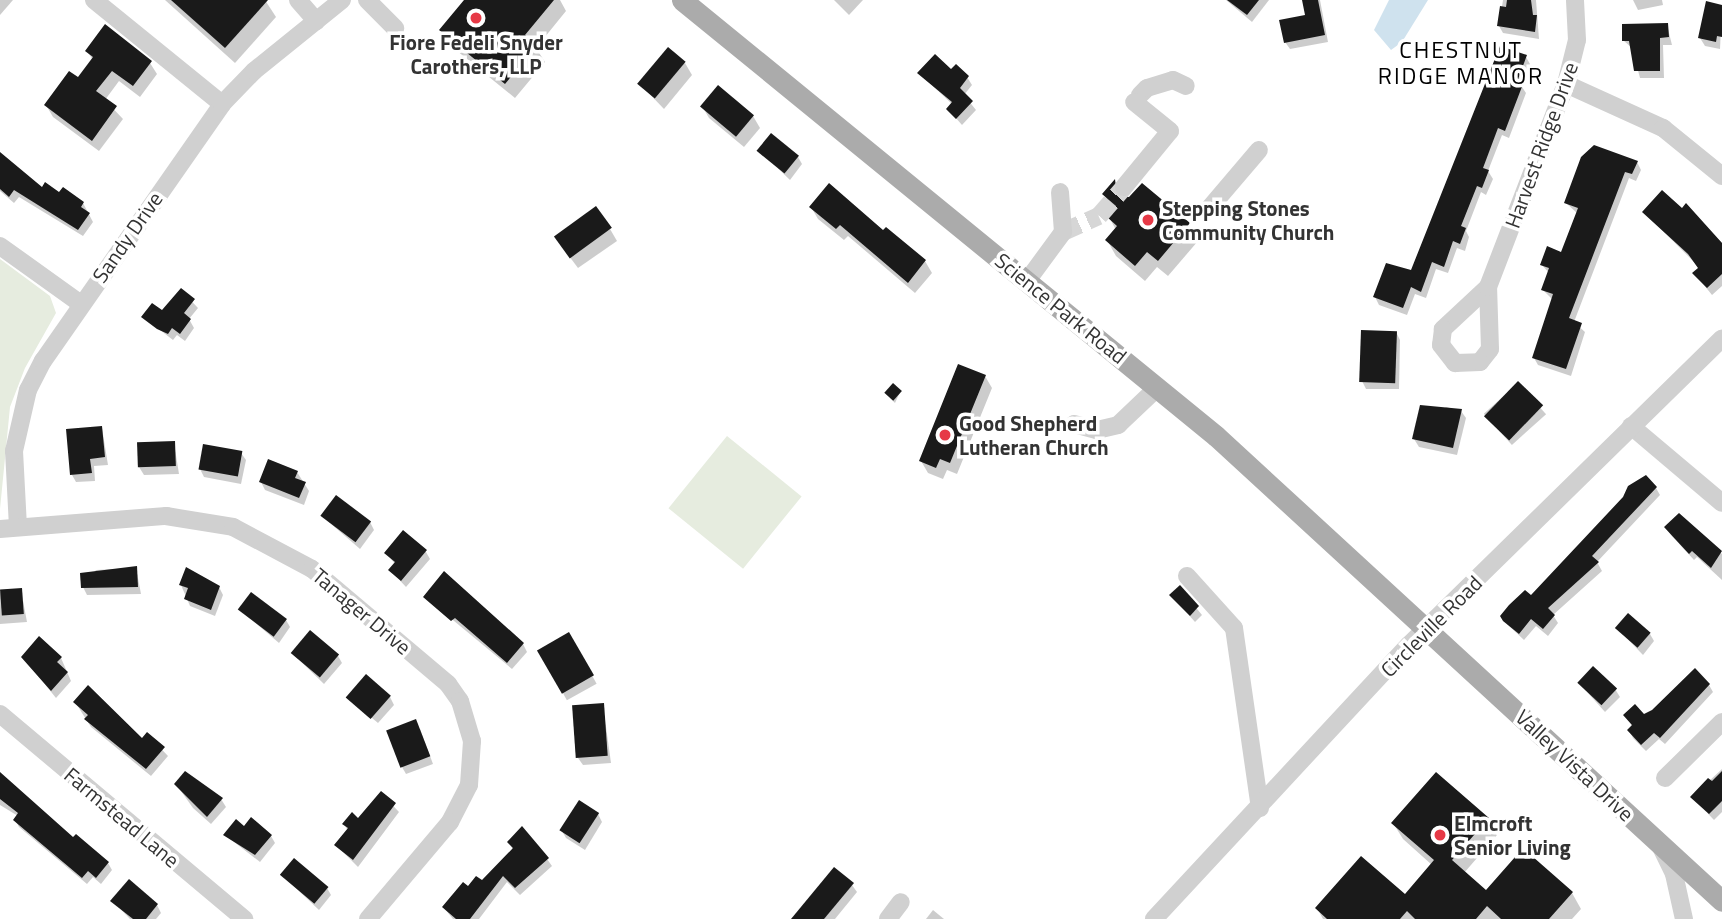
<!DOCTYPE html>
<style>
body{margin:0}
#map{position:relative;width:1722px;height:919px;overflow:hidden;background:#fff;font-family:"Titillium Web",sans-serif}
div>[style]{position:absolute}
.green>*{inset:0;background:#e6ecdf;transform-origin:0 0}
.water>*{inset:0;background:#cfe2ee}
.shadow>*{inset:0;background:#0003;transform-origin:0 0}
.building>*{inset:0;background:#1a1a1a;transform-origin:0 0}
.minor-tunnel>*{height:18px;margin-top:-9px;transform-origin:0;background:repeating-linear-gradient(90deg,#d6d6d6 0 18px,transparent 0 27px)}
.minor>*{height:18px;margin:-9px;padding:0 9px;transform-origin:9px;border-radius:9px;background:#d0d0d0}
.major>*{height:21px;margin:-10.5px;padding:0 10.5px;transform-origin:10.5px;border-radius:10.5px;background:#ababab}
.dots>*{width:19px;height:19px;translate:-50% -50%;box-sizing:border-box;border:4px solid #fff;border-radius:50%}
span{translate:-50% -50%;white-space:nowrap;text-align:center;line-height:1.15;-webkit-text-stroke:7px #fff;paint-order:stroke}
.poi-label{font-size:21px;color:#333;font-weight:700}
.left{translate:0 -50%;text-align:left}
.street-label{font-size:21px;color:#333}
.neighbourhood-label{font-size:23px;color:#000;letter-spacing:2px}
</style>
<div id="map">
<div class="green">
<div style="clip-path:polygon(0 259px,50px 296px,56px 313px,25px 368px,10px 407px,0 509px)"></div>
<div style="left:727px;top:436px;width:96px;height:93px;rotate:39deg"></div>
</div>
<div class="water">
<div style="clip-path:polygon(1389px 0,1428px 0,1402px 42px,1391px 50px,1374px 30px)"></div>
</div>
<div class="shadow">
<div style="clip-path:polygon(0 0,13px 0,0 15px)"></div>
<div style="clip-path:polygon(165px 0,265px 0,276px 17px,235px 63px)"></div>
<div style="clip-path:polygon(466px 0,560px 0,566px 11px,536px 48px,545px 62px,515px 98px,451px 46px,441px 30px)"></div>
<div style="clip-path:polygon(834px 0,863px 0,849px 15px)"></div>
<div style="clip-path:polygon(1226px 0,1269px 0,1252px 22px)"></div>
<div style="clip-path:polygon(1304px 0,1320px 0,1328px 42px,1290px 49px,1285px 42px,1307px 16px)"></div>
<div style="clip-path:polygon(1503px 0,1536px 0,1539px 39px,1503px 33px,1499px 26px)"></div>
<div style="clip-path:polygon(1633px 0,1662px 0,1663px 5px,1638px 10px)"></div>
<div style="clip-path:polygon(1722px 7px,1720px 49px,1705px 46px,1700px 38px)"></div>
<div style="clip-path:polygon(1667px 25px,1672px 45px,1663px 45px,1664px 78px,1640px 78px,1632px 48px,1624px 41px)"></div>
<div style="clip-path:polygon(87px 51px,150px 63px,157px 74px,140px 97px,119px 81px,105px 100px,123px 119px,99px 151px,53px 117px,46px 105px,78px 80px,93px 60px)"></div>
<div style="clip-path:polygon(1526px 57px,1530px 64px,1522px 87px,1526px 93px,1509px 138px,1502px 135px,1488px 171px,1493px 179px,1486px 195px,1481px 192px,1466px 231px,1469px 237px,1465px 251px,1457px 248px,1448px 273px,1436px 269px,1426px 298px,1415px 294px,1407px 315px,1379px 305px,1375px 297px,1412px 272px)"></div>
<div style="clip-path:polygon(685px 63px,692px 75px,664px 109px,640px 84px)"></div>
<div style="clip-path:polygon(951px 72px,967px 77px,972px 85px,964px 95px,976px 110px,962px 125px,948px 109px,952px 104px,919px 73px)"></div>
<div style="clip-path:polygon(702px 106px,753px 116px,760px 128px,744px 147px,709px 118px)"></div>
<div style="clip-path:polygon(759px 150px,798px 157px,802px 164px,790px 180px)"></div>
<div style="clip-path:polygon(0 154px,42px 189px,83px 203px,93px 222px,83px 236px,19px 197px,14px 203px,0 191px)"></div>
<div style="clip-path:polygon(1637px 162px,1641px 170px,1636px 181px,1629px 178px,1574px 322px,1585px 332px,1571px 376px,1538px 365px,1534px 358px,1553px 300px,1543px 290px,1549px 273px,1542px 265px,1562px 254px,1577px 213px,1566px 203px)"></div>
<div style="clip-path:polygon(1115px 182px,1123px 197px,1188px 225px,1198px 241px,1168px 276px,1157px 267px,1145px 281px,1116px 256px,1107px 240px,1116px 230px,1109px 217px,1114px 211px,1104px 195px)"></div>
<div style="clip-path:polygon(1686px 205px,1722px 243px,1722px 286px,1712px 295px,1695px 274px,1699px 269px,1694px 262px,1644px 212px,1682px 210px)"></div>
<div style="clip-path:polygon(811px 207px,854px 209px,925px 261px,932px 273px,915px 293px,848px 236px,844px 240px,818px 219px)"></div>
<div style="clip-path:polygon(610px 229px,617px 241px,578px 268px,563px 248px)"></div>
<div style="clip-path:polygon(181px 290px,198px 308px,189px 319px,194px 328px,185px 341px,177px 335px,173px 340px,143px 317px,163px 313px)"></div>
<div style="clip-path:polygon(1396px 332px,1400px 340px,1399px 389px,1366px 389px,1362px 381px)"></div>
<div style="clip-path:polygon(985px 376px,992px 388px,957px 474px,947px 470px,943px 479px,928px 473px,921px 461px)"></div>
<div style="left:1518px;top:383px;width:42px;height:46px;rotate:48deg"></div>
<div style="clip-path:polygon(900px 392px,895px 403px,886px 394px)"></div>
<div style="clip-path:polygon(1446px 407px,1461px 411px,1466px 418px,1457px 455px,1419px 447px,1414px 439px)"></div>
<div style="clip-path:polygon(102px 428px,108px 465px,94px 466px,95px 481px,76px 482px,72px 475px)"></div>
<div style="clip-path:polygon(174px 443px,179px 474px,144px 475px,139px 467px)"></div>
<div style="clip-path:polygon(241px 453px,246px 460px,241px 484px,204px 477px,200px 469px)"></div>
<div style="clip-path:polygon(297px 472px,309px 491px,304px 505px,265px 490px,261px 482px)"></div>
<div style="clip-path:polygon(1656px 488px,1660px 495px,1597px 562px,1602px 571px,1553px 615px,1558px 623px,1548px 636px,1536px 626px,1524px 640px,1507px 624px,1624px 498px)"></div>
<div style="clip-path:polygon(1679px 516px,1722px 554px,1722px 580px,1697px 557px,1694px 560px,1671px 535px,1666px 527px)"></div>
<div style="clip-path:polygon(323px 517px,370px 522px,374px 530px,360px 549px)"></div>
<div style="clip-path:polygon(426px 552px,430px 559px,406px 587px,390px 570px,395px 564px,386px 553px)"></div>
<div style="clip-path:polygon(136px 568px,141px 594px,87px 595px,83px 587px,96px 570px)"></div>
<div style="clip-path:polygon(181px 585px,219px 587px,223px 595px,215px 616px,190px 606px)"></div>
<div style="clip-path:polygon(1180px 588px,1202px 615px,1195px 622px,1172px 596px)"></div>
<div style="clip-path:polygon(21px 590px,27px 622px,0 624px,0 592px)"></div>
<div style="clip-path:polygon(425px 597px,523px 644px,527px 652px,512px 669px)"></div>
<div style="clip-path:polygon(240px 610px,286px 620px,290px 627px,279px 643px)"></div>
<div style="clip-path:polygon(1617px 628px,1650px 634px,1654px 641px,1643px 655px)"></div>
<div style="left:569px;top:634px;width:57px;height:34px;rotate:61deg"></div>
<div style="clip-path:polygon(292px 653px,338px 656px,342px 663px,324px 684px)"></div>
<div style="clip-path:polygon(23px 657px,61px 658px,71px 681px,56px 698px)"></div>
<div style="clip-path:polygon(1579px 683px,1615px 689px,1620px 697px,1605px 712px)"></div>
<div style="clip-path:polygon(1709px 685px,1713px 692px,1665px 744px,1659px 739px,1646px 751px,1633px 738px,1629px 730px,1633px 727px,1625px 716px,1643px 716px)"></div>
<div style="clip-path:polygon(390px 697px,394px 705px,378px 723px,348px 698px)"></div>
<div style="clip-path:polygon(75px 702px,142px 741px,147px 734px,168px 756px,151px 776px,91px 727px)"></div>
<div style="clip-path:polygon(603px 705px,611px 763px,583px 765px,578px 758px)"></div>
<div style="clip-path:polygon(420px 729px,433px 764px,406px 774px,402px 767px)"></div>
<div style="clip-path:polygon(1722px 769px,1722px 812px,1714px 820px,1692px 797px)"></div>
<div style="clip-path:polygon(0 774px,73px 839px,108px 863px,112px 870px,101px 884px,93px 877px,87px 884px,19px 827px,15px 820px,18px 816px,0 805px)"></div>
<div style="clip-path:polygon(176px 784px,221px 799px,226px 807px,211px 824px,193px 808px)"></div>
<div style="clip-path:polygon(381px 793px,399px 812px,358px 867px,336px 845px,348px 831px,344px 824px,359px 820px)"></div>
<div style="clip-path:polygon(598px 814px,602px 822px,585px 850px,566px 838px,562px 831px)"></div>
<div style="clip-path:polygon(1487px 819px,1497px 835px,1464px 873px,1486px 892px,1572px 893px,1581px 909px,1572px 919px,1323px 919px,1317px 908px,1405px 896px,1432px 865px,1403px 839px,1393px 823px)"></div>
<div style="clip-path:polygon(244px 828px,271px 836px,275px 843px,260px 862px,225px 835px)"></div>
<div style="clip-path:polygon(509px 842px,547px 859px,552px 866px,520px 895px,507px 882px,479px 919px,453px 919px,444px 908px,482px 883px,513px 850px)"></div>
<div style="clip-path:polygon(282px 875px,327px 888px,331px 895px,319px 910px)"></div>
<div style="clip-path:polygon(852px 885px,857px 892px,835px 919px,794px 919px)"></div>
<div style="clip-path:polygon(113px 901px,157px 905px,161px 913px,156px 919px,130px 919px)"></div>
<div style="clip-path:polygon(933px 910px,944px 919px,926px 919px)"></div>
</div>
<div class="building">
<div style="clip-path:polygon(171px 0,268px 0,225px 48px)"></div>
<div style="clip-path:polygon(464px 0,554px 0,525px 35px,537px 45px,505px 84px,439px 30px)"></div>
<div style="clip-path:polygon(1227px 0,1259px 0,1247px 15px)"></div>
<div style="clip-path:polygon(1302px 0,1318px 0,1325px 35px,1284px 43px,1279px 20px,1305px 15px)"></div>
<div style="clip-path:polygon(1507px 0,1531px 0,1533px 15px,1537px 15px,1535px 32px,1497px 26px,1500px 6px,1506px 7px)"></div>
<div style="clip-path:polygon(1706px 1px,1722px 5px,1722px 37px,1717px 36px,1716px 42px,1698px 38px)"></div>
<div style="clip-path:polygon(1668px 23px,1669px 37px,1660px 38px,1660px 71px,1634px 71px,1629px 41px,1622px 41px,1622px 24px)"></div>
<div style="clip-path:polygon(105px 24px,152px 61px,133px 86px,112px 71px,96px 91px,117px 106px,92px 141px,44px 105px,69px 71px,78px 77px,93px 57px,85px 51px)"></div>
<div style="clip-path:polygon(1500px 46px,1527px 55px,1517px 82px,1523px 84px,1505px 131px,1498px 128px,1483px 168px,1489px 170px,1482px 188px,1477px 186px,1461px 226px,1466px 228px,1460px 244px,1453px 241px,1444px 267px,1432px 262px,1421px 292px,1411px 287px,1403px 308px,1373px 297px,1386px 263px,1411px 270px)"></div>
<div style="left:668px;top:47px;width:23px;height:48px;rotate:40deg"></div>
<div style="clip-path:polygon(935px 54px,951px 69px,956px 64px,969px 76px,960px 88px,973px 101px,956px 119px,946px 109px,952px 102px,917px 73px)"></div>
<div style="left:718px;top:85px;width:47px;height:28px;rotate:40deg"></div>
<div style="left:771px;top:133px;width:36px;height:23px;rotate:39deg"></div>
<div style="clip-path:polygon(1594px 145px,1638px 161px,1632px 174px,1625px 172px,1569px 318px,1582px 323px,1566px 369px,1532px 358px,1553px 294px,1541px 290px,1549px 268px,1540px 265px,1547px 246px,1561px 252px,1578px 208px,1564px 203px,1581px 157px)"></div>
<div style="clip-path:polygon(0 152px,42px 187px,45px 182px,59px 192px,63px 187px,84px 202px,81px 207px,90px 213px,78px 230px,14px 190px,9px 197px,0 189px)"></div>
<div style="clip-path:polygon(1115px 179px,1117px 196px,1129px 197px,1142px 183px,1190px 223px,1158px 261px,1147px 252px,1135px 266px,1105px 240px,1117px 226px,1107px 217px,1116px 206px,1102px 194px)"></div>
<div style="clip-path:polygon(829px 183px,883px 230px,886px 227px,926px 260px,908px 283px,840px 225px,836px 229px,809px 207px)"></div>
<div style="clip-path:polygon(1662px 190px,1682px 208px,1686px 203px,1722px 243px,1722px 274px,1707px 288px,1692px 273px,1698px 268px,1688px 254px,1642px 212px)"></div>
<div style="left:596px;top:206px;width:27px;height:52px;rotate:54deg"></div>
<div style="clip-path:polygon(181px 288px,195px 299px,184px 313px,191px 319px,180px 334px,172px 328px,168px 334px,157px 329px,141px 317px,152px 303px,162px 310px)"></div>
<div style="left:1361px;top:330px;width:36px;height:52px;rotate:2deg"></div>
<div style="clip-path:polygon(958px 364px,986px 375px,950px 463px,940px 459px,936px 468px,919px 461px)"></div>
<div style="left:1518px;top:381px;width:35px;height:49px;rotate:44deg"></div>
<div style="left:893px;top:383px;width:12px;height:13px;rotate:42deg"></div>
<div style="clip-path:polygon(1420px 405px,1462px 409px,1453px 448px,1412px 439px)"></div>
<div style="clip-path:polygon(102px 426px,105px 457px,90px 459px,92px 473px,70px 475px,66px 429px)"></div>
<div style="left:175px;top:441px;width:25px;height:38px;rotate:88deg"></div>
<div style="left:203px;top:444px;width:40px;height:26px;rotate:10deg"></div>
<div style="clip-path:polygon(268px 459px,298px 471px,295px 478px,306px 482px,299px 498px,259px 482px)"></div>
<div style="clip-path:polygon(1646px 475px,1657px 487px,1592px 556px,1599px 562px,1548px 608px,1555px 615px,1543px 629px,1531px 619px,1519px 634px,1503px 621px,1500px 616px,1509px 605px,1525px 590px,1531px 595px,1623px 497px,1628px 486px)"></div>
<div style="left:336px;top:495px;width:44px;height:26px;rotate:37deg"></div>
<div style="clip-path:polygon(1679px 513px,1722px 551px,1711px 568px,1692px 551px,1689px 554px,1664px 527px)"></div>
<div style="clip-path:polygon(403px 530px,427px 550px,401px 581px,388px 570px,395px 562px,384px 553px)"></div>
<div style="clip-path:polygon(137px 566px,138px 587px,81px 588px,80px 573px)"></div>
<div style="clip-path:polygon(186px 567px,220px 586px,211px 610px,184px 599px,188px 588px,179px 585px)"></div>
<div style="clip-path:polygon(444px 571px,524px 643px,507px 663px,455px 618px,451px 621px,423px 597px)"></div>
<div style="clip-path:polygon(1180px 585px,1199px 606px,1190px 616px,1169px 595px)"></div>
<div style="left:22px;top:588px;width:26px;height:22px;rotate:86deg"></div>
<div style="left:251px;top:592px;width:45px;height:22px;rotate:37deg"></div>
<div style="left:1628px;top:613px;width:30px;height:20px;rotate:41deg"></div>
<div style="left:310px;top:630px;width:38px;height:30px;rotate:40deg"></div>
<div style="left:569px;top:632px;width:50px;height:37px;rotate:60deg"></div>
<div style="clip-path:polygon(39px 636px,62px 657px,57px 662px,68px 672px,51px 691px,21px 657px)"></div>
<div style="left:1593px;top:666px;width:33px;height:23px;rotate:43deg"></div>
<div style="clip-path:polygon(1695px 668px,1710px 684px,1660px 738px,1654px 733px,1641px 745px,1627px 730px,1632px 725px,1623px 715px,1635px 704px,1644px 714px,1652px 710px)"></div>
<div style="left:366px;top:674px;width:33px;height:31px;rotate:41deg"></div>
<div style="clip-path:polygon(88px 685px,142px 738px,147px 732px,165px 747px,146px 769px,84px 719px,88px 715px,73px 702px)"></div>
<div style="left:604px;top:703px;width:53px;height:32px;rotate:86deg"></div>
<div style="left:416px;top:719px;width:40px;height:32px;rotate:69deg"></div>
<div style="clip-path:polygon(185px 771px,223px 798px,207px 817px,174px 784px)"></div>
<div style="clip-path:polygon(1722px 771px,1722px 801px,1709px 814px,1690px 797px,1708px 778px,1712px 781px)"></div>
<div style="clip-path:polygon(0 772px,73px 837px,76px 834px,109px 862px,96px 878px,88px 871px,82px 878px,13px 820px,18px 813px,0 799px)"></div>
<div style="clip-path:polygon(1436px 772px,1489px 818px,1452px 860px,1486px 890px,1523px 848px,1573px 892px,1549px 919px,1501px 919px,1487px 906px,1476px 919px,1415px 919px,1407px 911px,1400px 919px,1327px 919px,1315px 908px,1361px 856px,1405px 894px,1434px 860px,1391px 823px)"></div>
<div style="clip-path:polygon(381px 791px,396px 803px,353px 860px,334px 845px,348px 828px,342px 824px,352px 812px,358px 818px)"></div>
<div style="left:579px;top:800px;width:24px;height:36px;rotate:33deg"></div>
<div style="clip-path:polygon(251px 817px,272px 835px,255px 855px,223px 835px,236px 819px,244px 826px)"></div>
<div style="clip-path:polygon(522px 826px,549px 858px,515px 888px,503px 876px,470px 919px,456px 919px,442px 907px,463px 882px,468px 886px,476px 876px,482px 880px,513px 848px,507px 842px)"></div>
<div style="left:294px;top:858px;width:45px;height:22px;rotate:40deg"></div>
<div style="clip-path:polygon(834px 867px,854px 883px,824px 919px,791px 919px)"></div>
<div style="clip-path:polygon(129px 879px,158px 904px,146px 919px,133px 919px,110px 901px)"></div>
</div>
<div class="minor-tunnel">
<div style="left:1063px;top:232px;width:39px;rotate:-24deg"></div>
<div style="left:1099px;top:216px;width:38px;rotate:-49deg"></div>
</div>
<div class="minor">
<div style="left:94px;top:0;width:165px;rotate:39.1deg"></div>
<div style="left:298px;top:0;width:28px;rotate:49deg"></div>
<div style="left:367px;top:0;width:40px;rotate:45deg"></div>
<div style="left:1566px;top:84px;width:107px;rotate:24.4deg"></div>
<div style="left:1663px;top:128px;width:76px;rotate:39.1deg"></div>
<div style="left:1140px;top:95px;width:10px;rotate:-45deg"></div>
<div style="left:1147px;top:88px;width:27px;rotate:-17deg"></div>
<div style="left:1173px;top:80px;width:14px;rotate:25deg"></div>
<div style="left:1124px;top:187px;width:72px;rotate:-50.6deg"></div>
<div style="left:1170px;top:131px;width:46px;rotate:-141.1deg"></div>
<div style="left:1207px;top:211px;width:80px;rotate:-49.6deg"></div>
<div style="left:0;top:246px;width:100px;rotate:35.6deg"></div>
<div style="left:1027px;top:281px;width:61px;rotate:-53.7deg"></div>
<div style="left:1063px;top:232px;width:40px;rotate:-94.3deg"></div>
<div style="left:1488px;top:287px;width:62px;rotate:137deg"></div>
<div style="left:1443px;top:329px;width:16px;rotate:97deg"></div>
<div style="left:1441px;top:345px;width:23px;rotate:52deg"></div>
<div style="left:1455px;top:363px;width:25px;rotate:-2deg"></div>
<div style="left:1480px;top:362px;width:16px;rotate:-52deg"></div>
<div style="left:1490px;top:349px;width:62px;rotate:-91.8deg"></div>
<div style="left:1488px;top:287px;width:217px;rotate:-69deg"></div>
<div style="left:1566px;top:84px;width:45px;rotate:-76deg"></div>
<div style="left:1577px;top:40px;width:40px;rotate:-92.9deg"></div>
<div style="left:1074px;top:424px;width:24px;rotate:15deg"></div>
<div style="left:1097px;top:430px;width:22px;rotate:-13deg"></div>
<div style="left:1118px;top:425px;width:55px;rotate:-43.5deg"></div>
<div style="left:1631px;top:426px;width:119px;rotate:40.2deg"></div>
<div style="left:18px;top:527px;width:76px;rotate:-93deg"></div>
<div style="left:14px;top:451px;width:63px;rotate:-77.1deg"></div>
<div style="left:28px;top:390px;width:33px;rotate:-63deg"></div>
<div style="left:43px;top:361px;width:313px;rotate:-55.1deg"></div>
<div style="left:222px;top:104px;width:46px;rotate:-45.9deg"></div>
<div style="left:254px;top:71px;width:113px;rotate:-38.9deg"></div>
<div style="left:0;top:529px;width:167px;rotate:-4.5deg"></div>
<div style="left:166px;top:516px;width:68px;rotate:9.3deg"></div>
<div style="left:233px;top:527px;width:89px;rotate:28deg"></div>
<div style="left:312px;top:569px;width:178px;rotate:40.2deg"></div>
<div style="left:448px;top:684px;width:21px;rotate:55deg"></div>
<div style="left:460px;top:701px;width:42px;rotate:73.3deg"></div>
<div style="left:472px;top:741px;width:44px;rotate:93.9deg"></div>
<div style="left:469px;top:785px;width:42px;rotate:117.2deg"></div>
<div style="left:450px;top:822px;width:127px;rotate:130.2deg"></div>
<div style="left:1187px;top:576px;width:70px;rotate:47.9deg"></div>
<div style="left:1234px;top:628px;width:182px;rotate:81.8deg"></div>
<div style="left:0;top:714px;width:319px;rotate:40deg"></div>
<div style="left:1665px;top:778px;width:80px;rotate:-44.5deg"></div>
<div style="left:1661px;top:847px;width:30px;rotate:64deg"></div>
<div style="left:1674px;top:874px;width:46px;rotate:77.5deg"></div>
<div style="left:888px;top:919px;width:21px;rotate:-53deg"></div>
<div style="left:1154px;top:919px;width:374px;rotate:-47.1deg"></div>
<div style="left:1409px;top:645px;width:438px;rotate:-44.4deg"></div>
</div>
<div class="major">
<div style="left:682px;top:0;width:689px;rotate:39.23deg"></div>
<div style="left:1216px;top:436px;width:687px;rotate:42.58deg"></div>
</div>
<div class="dots">
<div style="left:476px;top:18px;background:#e63946"></div>
<div style="left:1148px;top:220px;background:#e63946"></div>
<div style="left:945px;top:435px;background:#e63946"></div>
<div style="left:1440px;top:835px;background:#e63946"></div>
</div>
<div class="poi-label">
<span style="left:476px;top:54px">Fiore Fedeli Snyder<br>Carothers, LLP</span>
<span class="left" style="left:1162px;top:220px">Stepping Stones<br>Community Church</span>
<span class="left" style="left:959px;top:435px">Good Shepherd<br>Lutheran Church</span>
<span class="left" style="left:1454px;top:835px">Elmcroft<br>Senior Living</span>
</div>
<div class="street-label">
<span style="left:1541px;top:145px;rotate:-70deg">Harvest Ridge Drive</span>
<span style="left:127px;top:237px;rotate:-55deg">Sandy Drive</span>
<span style="left:1061px;top:308px;rotate:39deg">Science Park Road</span>
<span style="left:362px;top:611px;rotate:40deg">Tanager Drive</span>
<span style="left:1431px;top:626px;rotate:-45deg">Circleville Road</span>
<span style="left:1575px;top:765px;rotate:43deg">Valley Vista Drive</span>
<span style="left:122px;top:817px;rotate:40deg">Farmstead Lane</span>
</div>
<div class="neighbourhood-label">
<span style="left:1461px;top:63px">CHESTNUT<br>RIDGE MANOR</span>
</div>
</div>
